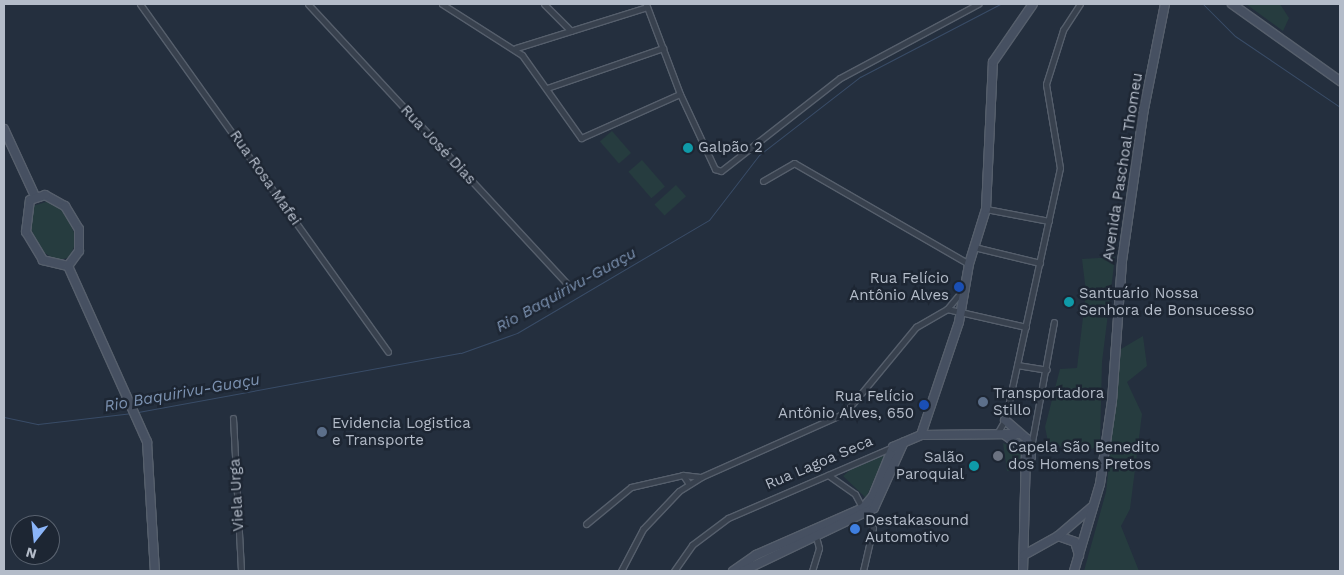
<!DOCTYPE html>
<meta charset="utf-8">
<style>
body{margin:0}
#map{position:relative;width:1344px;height:575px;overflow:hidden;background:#242f3e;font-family:"Work Sans",sans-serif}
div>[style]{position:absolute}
.green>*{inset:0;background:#263c3f;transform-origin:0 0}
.stream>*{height:1px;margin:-0.5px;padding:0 0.5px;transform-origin:0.5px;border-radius:0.5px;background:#394c67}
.roads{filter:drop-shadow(1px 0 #565f6c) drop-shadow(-1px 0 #565f6c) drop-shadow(0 1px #565f6c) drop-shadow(0 -1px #565f6c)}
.street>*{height:5px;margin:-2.5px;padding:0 2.5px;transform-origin:2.5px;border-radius:2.5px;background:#38414e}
.secondary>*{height:8px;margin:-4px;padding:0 4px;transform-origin:4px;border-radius:4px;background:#465061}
.dots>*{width:14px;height:14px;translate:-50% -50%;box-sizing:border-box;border:2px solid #1d2633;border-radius:50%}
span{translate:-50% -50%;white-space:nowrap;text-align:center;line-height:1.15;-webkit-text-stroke:5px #1d2633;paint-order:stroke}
.street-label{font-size:15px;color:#b4bcc9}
.poi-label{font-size:15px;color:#b4bcc9}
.left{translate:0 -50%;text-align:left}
.right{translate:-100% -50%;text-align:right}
.water-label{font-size:16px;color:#7c92b1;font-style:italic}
.frame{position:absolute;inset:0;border:5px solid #b4bcc9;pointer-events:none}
.north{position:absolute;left:10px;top:515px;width:50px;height:50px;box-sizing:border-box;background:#1d2633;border:1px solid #59626f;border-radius:50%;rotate:196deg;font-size:14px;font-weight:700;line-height:20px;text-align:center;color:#b4bcc9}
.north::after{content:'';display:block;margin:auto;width:18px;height:22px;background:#8ab4f8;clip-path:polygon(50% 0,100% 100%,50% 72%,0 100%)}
</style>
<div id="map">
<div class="green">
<div style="clip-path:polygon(1246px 4px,1280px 4px,1289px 18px,1283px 31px)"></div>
<div style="left:612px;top:131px;width:29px;height:16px;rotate:49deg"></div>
<div style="left:642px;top:160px;width:35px;height:18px;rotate:49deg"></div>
<div style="left:676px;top:185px;width:15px;height:29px;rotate:48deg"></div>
<div style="clip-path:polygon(49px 201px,63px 209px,77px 239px,70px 257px,57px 261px,39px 249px,29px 223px,33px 206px)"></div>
<div style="clip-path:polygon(1115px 257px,1102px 362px,1100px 445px,1083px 453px,1048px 442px,1045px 427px,1060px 369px,1077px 368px,1086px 292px,1082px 259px)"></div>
<div style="clip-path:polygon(1143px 336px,1147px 366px,1127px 382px,1142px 414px,1130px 509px,1121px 526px,1139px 571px,1084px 571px,1106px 492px,1121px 349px)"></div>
<div style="clip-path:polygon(1003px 443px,1021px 451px,1020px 470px,1007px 471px)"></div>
<div style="clip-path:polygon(885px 455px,866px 498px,843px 476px,850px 470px)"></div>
</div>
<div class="stream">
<div style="left:1203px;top:4px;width:45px;rotate:45deg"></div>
<div style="left:1235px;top:36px;width:127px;rotate:34.1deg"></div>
<div style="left:138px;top:412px;width:328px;rotate:-10.4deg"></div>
<div style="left:461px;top:353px;width:59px;rotate:-19.7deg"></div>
<div style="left:517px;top:333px;width:223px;rotate:-30.5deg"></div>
<div style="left:709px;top:220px;width:82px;rotate:-52.4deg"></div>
<div style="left:759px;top:155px;width:128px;rotate:-37.7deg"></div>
<div style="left:860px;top:77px;width:158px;rotate:-27.5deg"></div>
<div style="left:4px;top:417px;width:35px;rotate:12deg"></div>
<div style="left:38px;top:424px;width:95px;rotate:-6.7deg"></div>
</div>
<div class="roads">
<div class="street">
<div style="left:140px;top:4px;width:427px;rotate:54.5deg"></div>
<div style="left:308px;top:4px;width:384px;rotate:47.2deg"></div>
<div style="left:442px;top:4px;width:95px;rotate:32.5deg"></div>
<div style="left:522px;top:55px;width:102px;rotate:54.6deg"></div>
<div style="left:581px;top:138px;width:108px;rotate:-24deg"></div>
<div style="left:544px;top:4px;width:38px;rotate:45deg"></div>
<div style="left:646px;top:4px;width:96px;rotate:69.3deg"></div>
<div style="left:680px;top:94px;width:83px;rotate:65deg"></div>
<div style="left:715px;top:169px;width:6px;rotate:18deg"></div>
<div style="left:721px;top:171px;width:151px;rotate:-38deg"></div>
<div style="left:840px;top:78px;width:157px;rotate:-28.2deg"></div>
<div style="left:516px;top:48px;width:137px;rotate:-17.4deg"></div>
<div style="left:547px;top:88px;width:123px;rotate:-19deg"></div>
<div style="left:763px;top:181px;width:36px;rotate:-30deg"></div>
<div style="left:794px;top:163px;width:202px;rotate:30deg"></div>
<div style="left:986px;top:209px;width:64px;rotate:10.8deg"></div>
<div style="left:974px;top:247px;width:68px;rotate:13.6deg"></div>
<div style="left:947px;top:309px;width:81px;rotate:12.8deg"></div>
<div style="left:1017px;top:365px;width:30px;rotate:9deg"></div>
<div style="left:233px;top:418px;width:153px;rotate:87deg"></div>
<div style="left:998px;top:432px;width:14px;rotate:-60deg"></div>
<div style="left:1005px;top:420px;width:258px;rotate:-77.7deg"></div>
<div style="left:1060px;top:168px;width:85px;rotate:-99.5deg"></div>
<div style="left:1046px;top:84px;width:57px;rotate:-72.5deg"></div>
<div style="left:1063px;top:30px;width:31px;rotate:-57deg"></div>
<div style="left:1031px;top:447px;width:127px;rotate:-79.6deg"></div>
<div style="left:828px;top:475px;width:33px;rotate:35deg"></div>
<div style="left:855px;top:494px;width:38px;rotate:62deg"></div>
<div style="left:873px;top:528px;width:44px;rotate:103.1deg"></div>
<div style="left:689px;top:484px;width:11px;rotate:-124deg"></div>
<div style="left:683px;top:475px;width:17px;rotate:7deg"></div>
<div style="left:586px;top:524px;width:58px;rotate:-39.4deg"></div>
<div style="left:631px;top:487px;width:53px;rotate:-13deg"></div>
<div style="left:621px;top:571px;width:47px;rotate:-62.4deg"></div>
<div style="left:643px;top:529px;width:52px;rotate:-46.5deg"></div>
<div style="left:679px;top:491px;width:26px;rotate:-32deg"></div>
<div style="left:701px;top:477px;width:158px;rotate:-24deg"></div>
<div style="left:845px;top:413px;width:112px;rotate:-50.5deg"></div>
<div style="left:916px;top:327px;width:36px;rotate:-30deg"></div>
<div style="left:947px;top:309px;width:26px;rotate:-50deg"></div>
<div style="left:674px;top:571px;width:32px;rotate:-55deg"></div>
<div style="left:692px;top:545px;width:45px;rotate:-36.9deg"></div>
<div style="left:728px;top:518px;width:180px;rotate:-23.3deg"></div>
<div style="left:812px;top:571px;width:24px;rotate:-73deg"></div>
<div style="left:819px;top:548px;width:11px;rotate:-105deg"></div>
</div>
<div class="secondary">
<div style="left:1232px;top:4px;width:133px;rotate:35.5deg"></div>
<div style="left:4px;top:129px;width:74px;rotate:65.2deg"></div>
<div style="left:45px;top:195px;width:23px;rotate:29deg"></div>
<div style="left:65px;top:206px;width:27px;rotate:59deg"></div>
<div style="left:79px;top:229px;width:22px;rotate:90deg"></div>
<div style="left:79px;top:251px;width:19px;rotate:126deg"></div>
<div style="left:68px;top:266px;width:26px;rotate:-167deg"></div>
<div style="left:43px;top:260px;width:33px;rotate:-121deg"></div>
<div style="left:26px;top:232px;width:32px;rotate:-83deg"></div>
<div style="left:30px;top:200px;width:16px;rotate:-18deg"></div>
<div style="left:68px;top:266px;width:193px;rotate:65.8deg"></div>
<div style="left:147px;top:442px;width:129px;rotate:86.5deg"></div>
<div style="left:1005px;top:420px;width:29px;rotate:41deg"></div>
<div style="left:1027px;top:439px;width:18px;rotate:77deg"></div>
<div style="left:921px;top:435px;width:119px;rotate:-71.4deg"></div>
<div style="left:959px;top:322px;width:59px;rotate:-80.2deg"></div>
<div style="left:969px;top:264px;width:58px;rotate:-72.8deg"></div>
<div style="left:986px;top:209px;width:147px;rotate:-87.3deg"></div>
<div style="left:993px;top:62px;width:70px;rotate:-55.4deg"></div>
<div style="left:1005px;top:435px;width:26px;rotate:36deg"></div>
<div style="left:1026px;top:450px;width:121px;rotate:91.4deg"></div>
<div style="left:1058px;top:536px;width:18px;rotate:19deg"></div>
<div style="left:1075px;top:542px;width:14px;rotate:73deg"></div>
<div style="left:1024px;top:555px;width:39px;rotate:-29deg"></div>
<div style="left:1058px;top:536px;width:45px;rotate:-40.5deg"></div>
<div style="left:733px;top:571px;width:28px;rotate:-35deg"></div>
<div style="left:756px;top:555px;width:117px;rotate:-23.7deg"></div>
<div style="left:863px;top:508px;width:16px;rotate:-50deg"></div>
<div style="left:873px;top:496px;width:53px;rotate:-67.8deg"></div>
<div style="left:893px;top:447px;width:30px;rotate:-23deg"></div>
<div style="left:921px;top:435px;width:98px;rotate:-0.6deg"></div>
<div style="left:743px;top:571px;width:145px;rotate:-25.7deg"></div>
<div style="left:874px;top:508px;width:72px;rotate:-65.6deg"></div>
<div style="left:1074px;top:571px;width:91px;rotate:-73.4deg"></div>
<div style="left:1100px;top:484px;width:84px;rotate:-81.8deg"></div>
<div style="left:1112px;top:401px;width:140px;rotate:-85.9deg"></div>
<div style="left:1122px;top:261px;width:154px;rotate:-81.8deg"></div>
<div style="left:1144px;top:109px;width:107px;rotate:-78.7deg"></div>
</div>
</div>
<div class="dots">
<div style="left:688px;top:148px;background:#0f9aa8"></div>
<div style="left:959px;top:287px;background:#1a4fb4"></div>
<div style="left:1069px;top:302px;background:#0f9aa8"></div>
<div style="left:983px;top:402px;background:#5c6f8a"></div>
<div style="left:924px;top:405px;background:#1a4fb4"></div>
<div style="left:322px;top:432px;background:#5c6f8a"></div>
<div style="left:998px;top:456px;background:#6b7280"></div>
<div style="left:974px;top:466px;background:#0f9aa8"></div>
<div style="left:855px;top:529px;background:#3f7fe0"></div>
</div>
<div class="street-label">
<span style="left:438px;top:145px;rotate:47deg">Rua José Dias</span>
<span style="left:1123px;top:167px;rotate:-81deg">Avenida Paschoal Thomeu</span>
<span style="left:265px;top:178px;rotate:55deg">Rua Rosa Mafei</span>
<span style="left:819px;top:463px;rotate:-23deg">Rua Lagoa Seca</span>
<span style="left:237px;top:495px;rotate:-93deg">Viela Urga</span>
</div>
<div class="poi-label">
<span class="left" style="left:698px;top:148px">Galpão 2</span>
<span class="right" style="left:949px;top:287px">Rua Felício<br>Antônio Alves</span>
<span class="left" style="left:1079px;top:302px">Santuário Nossa<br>Senhora de Bonsucesso</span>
<span class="left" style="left:993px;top:402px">Transportadora<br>Stillo</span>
<span class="right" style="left:914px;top:405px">Rua Felício<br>Antônio Alves, 650</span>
<span class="left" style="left:332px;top:432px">Evidencia Logistica<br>e Transporte</span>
<span class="left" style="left:1008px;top:456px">Capela São Benedito<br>dos Homens Pretos</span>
<span class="right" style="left:964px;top:466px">Salão<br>Paroquial</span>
<span class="left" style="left:865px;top:529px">Destakasound<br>Automotivo</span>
</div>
<div class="water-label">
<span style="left:566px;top:290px;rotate:-29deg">Rio Baquirivu-Guaçu</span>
<span style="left:182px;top:393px;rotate:-10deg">Rio Baquirivu-Guaçu</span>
</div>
<div class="frame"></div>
<div class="north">N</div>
</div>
